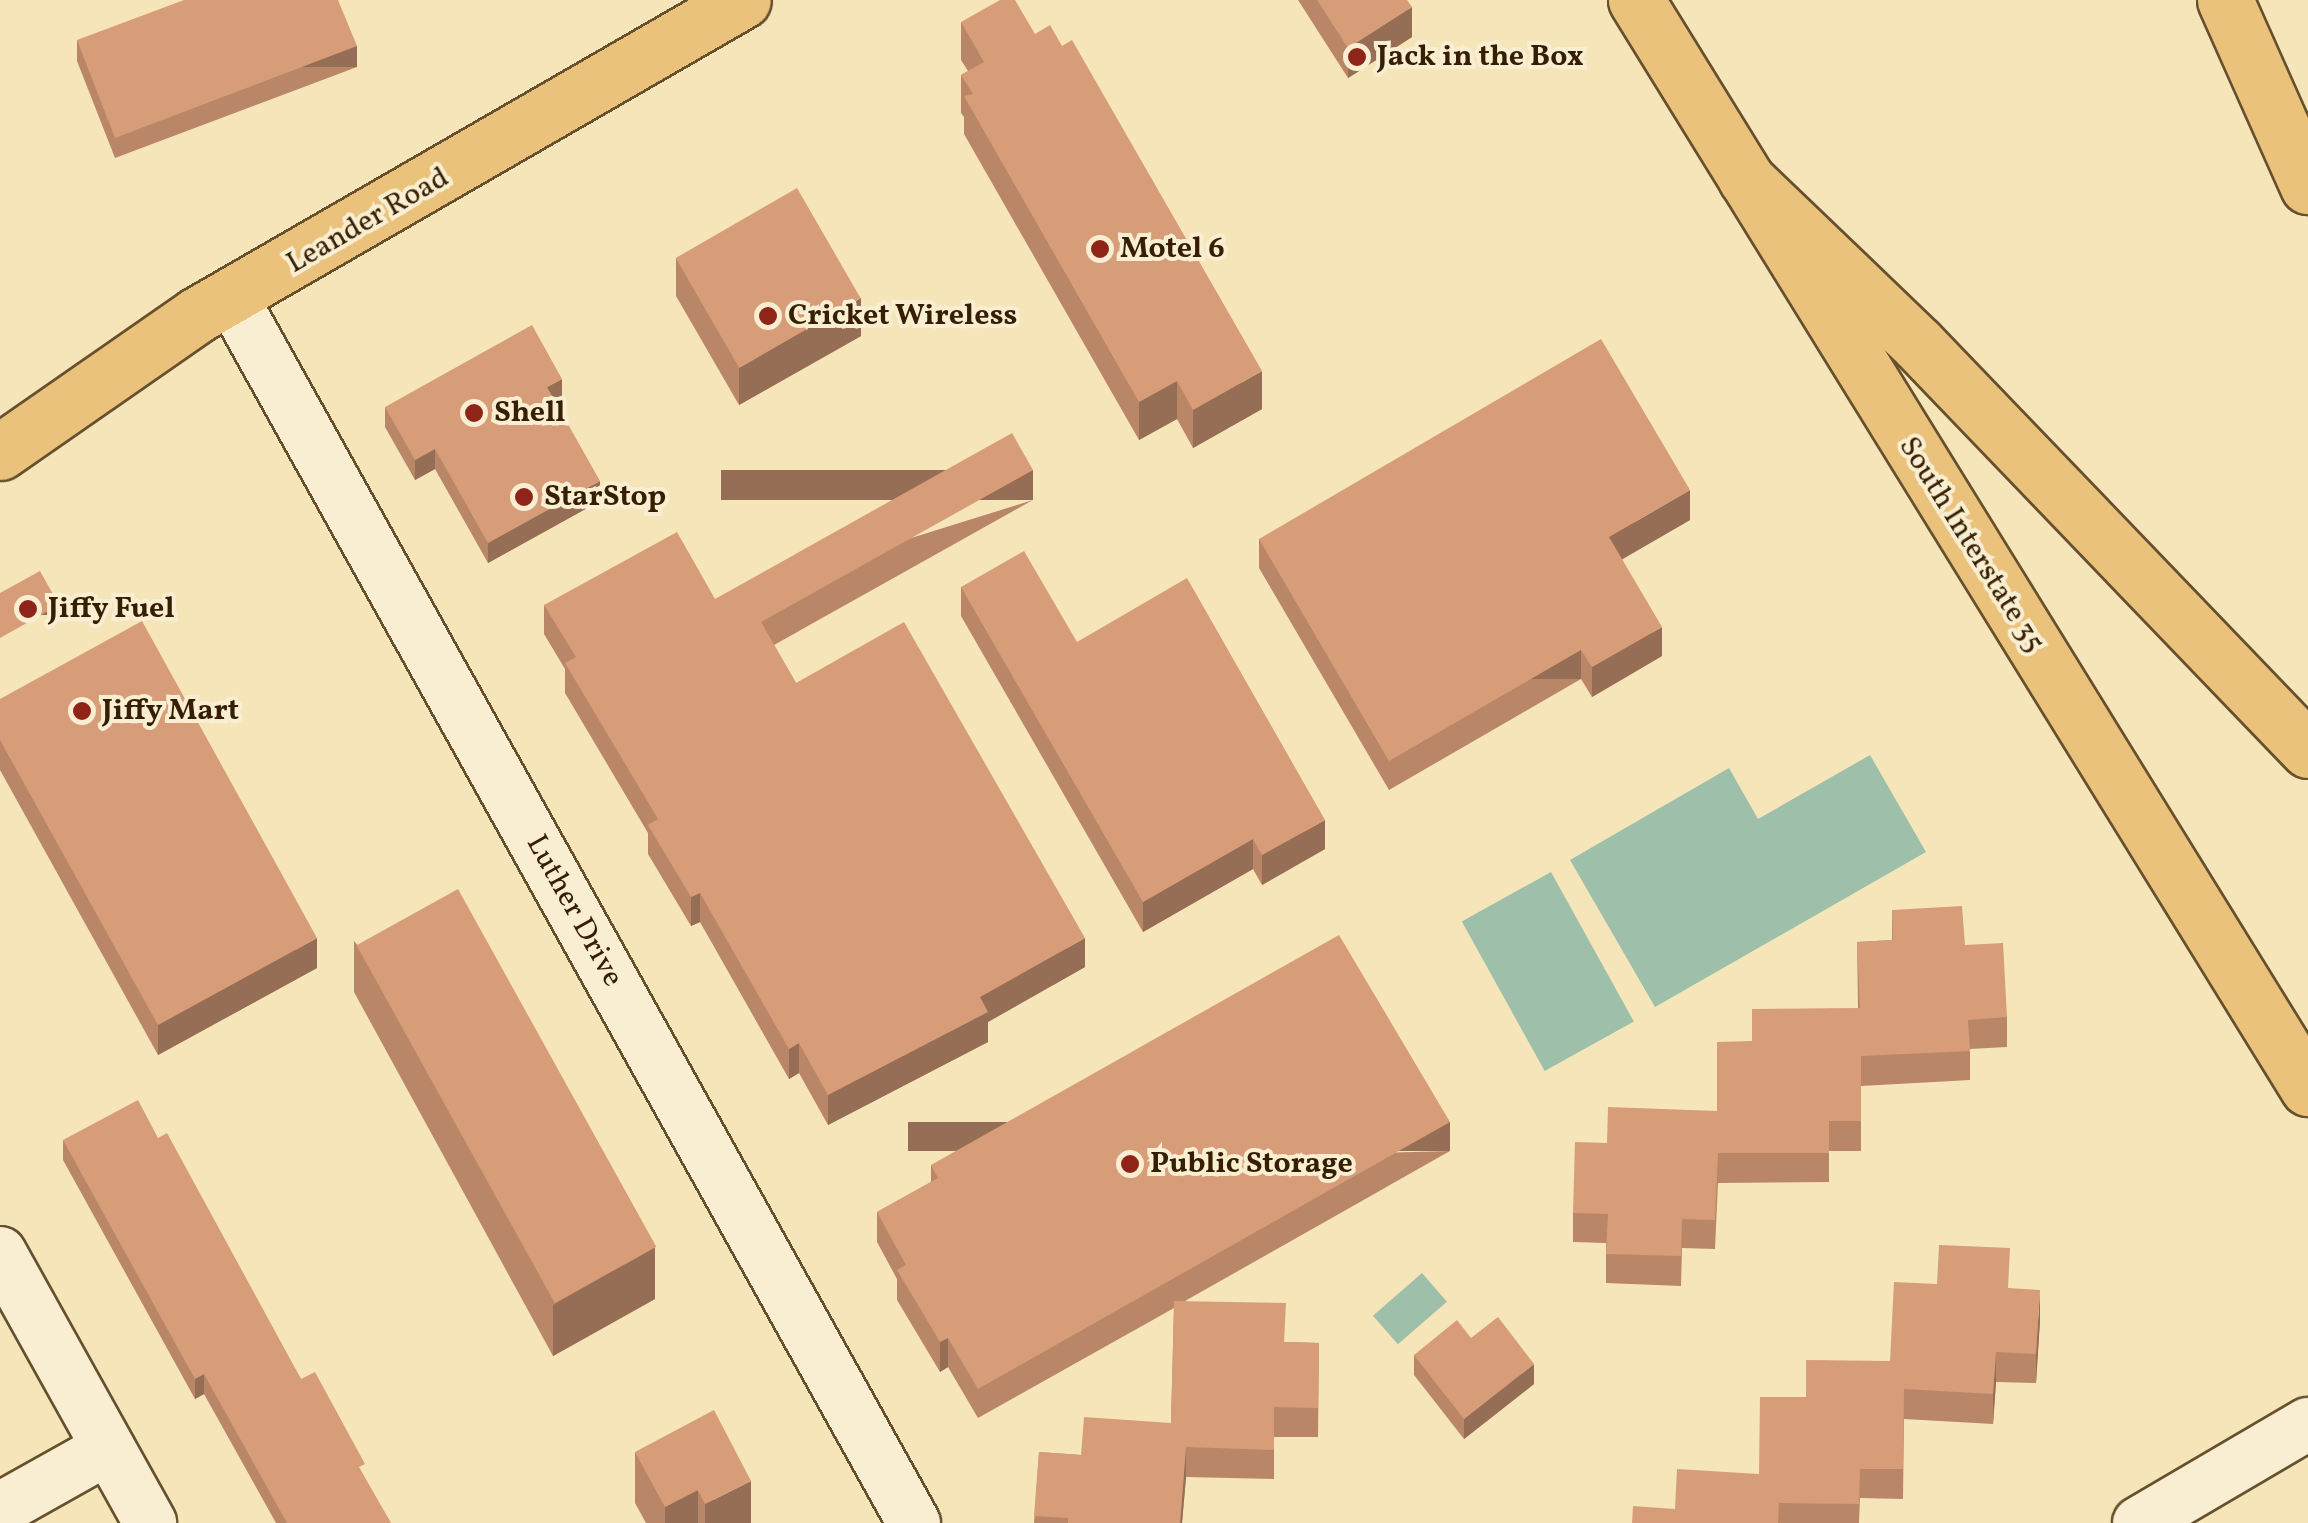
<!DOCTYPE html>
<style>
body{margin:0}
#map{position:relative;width:2308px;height:1523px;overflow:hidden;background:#f6e5b9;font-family:Vollkorn,serif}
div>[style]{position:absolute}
.water>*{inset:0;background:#9ec0aa;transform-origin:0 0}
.roads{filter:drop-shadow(2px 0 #66502e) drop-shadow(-2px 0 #66502e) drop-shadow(0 2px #66502e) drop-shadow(0 -2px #66502e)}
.minor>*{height:52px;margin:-26px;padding:0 26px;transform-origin:26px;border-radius:26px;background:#f9eed2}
.major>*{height:55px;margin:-27.5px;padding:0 27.5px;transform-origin:27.5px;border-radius:27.5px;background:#ebc27c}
.highway>*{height:55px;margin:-27.5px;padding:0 27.5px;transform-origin:27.5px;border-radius:27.5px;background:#ebc27c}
.wall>*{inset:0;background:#b98768}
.shaded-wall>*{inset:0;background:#966e55;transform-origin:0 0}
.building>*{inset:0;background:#d79d79;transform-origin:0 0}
.dots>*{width:28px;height:28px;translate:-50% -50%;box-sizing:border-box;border:5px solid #f9eed2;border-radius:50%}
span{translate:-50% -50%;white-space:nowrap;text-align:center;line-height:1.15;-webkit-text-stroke:8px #f9eed2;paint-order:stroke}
.poi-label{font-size:30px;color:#361f00;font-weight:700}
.left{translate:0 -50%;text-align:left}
.street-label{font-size:30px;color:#361f00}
</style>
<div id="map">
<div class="water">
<div style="clip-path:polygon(1870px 755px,1926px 852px,1655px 1007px,1570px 860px,1729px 768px,1758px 819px)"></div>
<div style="left:1551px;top:872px;width:171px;height:102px;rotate:61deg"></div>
<div style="left:1422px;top:1273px;width:38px;height:65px;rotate:49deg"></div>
</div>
<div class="roads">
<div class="minor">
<div style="left:233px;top:300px;width:1400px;rotate:60.89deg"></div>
<div style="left:0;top:1253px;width:309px;rotate:60.9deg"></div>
<div style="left:0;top:1509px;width:123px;rotate:-29.3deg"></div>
<div style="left:2139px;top:1523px;width:196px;rotate:-30.4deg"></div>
</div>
<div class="major">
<div style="left:1636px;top:0;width:1279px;rotate:58.3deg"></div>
<div style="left:0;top:452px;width:240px;rotate:-34.8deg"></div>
<div style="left:197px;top:315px;width:630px;rotate:-29.98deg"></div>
</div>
<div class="highway">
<div style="left:2225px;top:0;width:204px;rotate:66deg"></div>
<div style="left:1746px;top:179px;width:238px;rotate:43.8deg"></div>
<div style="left:1918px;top:344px;width:563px;rotate:46.15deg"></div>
</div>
</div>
<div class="wall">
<div style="clip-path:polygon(1298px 0,1407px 0,1412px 37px,1348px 78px)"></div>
<div style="clip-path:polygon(961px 22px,1262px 409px,1193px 448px,1177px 419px,1139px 440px,964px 134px,964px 117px,961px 113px,961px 75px,968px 71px,961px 60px)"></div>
<div style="clip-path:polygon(77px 40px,357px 67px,115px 158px,77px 61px)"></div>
<div style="clip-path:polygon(676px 258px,861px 336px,739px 405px,676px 296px)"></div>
<div style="clip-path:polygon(562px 399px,556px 402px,600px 501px,488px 563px,435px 469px,415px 480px,385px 427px,385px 407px)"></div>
<div style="clip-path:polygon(1033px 500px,774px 645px,796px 683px,1085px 967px,988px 1022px,988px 1042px,828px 1125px,799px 1073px,789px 1079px,700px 922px,691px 926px,648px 854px,648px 833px,565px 693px,565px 669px,544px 634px,544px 605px,715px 599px)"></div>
<div style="clip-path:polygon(1690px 520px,1622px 559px,1662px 656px,1592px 697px,1581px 679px,1389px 790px,1259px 568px,1259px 539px)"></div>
<div style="clip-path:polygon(961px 587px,1077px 642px,1325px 849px,1262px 885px,1253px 869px,1143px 932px,961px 616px)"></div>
<div style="clip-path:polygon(0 699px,317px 968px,158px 1055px,0 770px)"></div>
<div style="clip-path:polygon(1892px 910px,1965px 945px,2007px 1017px,2007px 1047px,1970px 1049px,1970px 1080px,1861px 1086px,1861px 1151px,1829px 1151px,1829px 1182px,1718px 1183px,1715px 1249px,1682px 1248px,1681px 1286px,1606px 1283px,1606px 1243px,1573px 1242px,1573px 1213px,1607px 1143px,1717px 1111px,1752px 1041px,1858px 1008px,1857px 942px,1892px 940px)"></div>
<div style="clip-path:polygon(354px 941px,655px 1299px,553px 1356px,354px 992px)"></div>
<div style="clip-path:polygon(158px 1138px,301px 1379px,391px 1523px,276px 1523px,204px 1394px,195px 1399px,63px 1160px,63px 1140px)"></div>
<div style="clip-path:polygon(1450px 1151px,1185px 1301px,1285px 1342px,1319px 1343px,1318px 1437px,1274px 1437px,1274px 1479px,1186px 1477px,1182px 1523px,1034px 1523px,1039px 1452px,1081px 1455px,1171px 1423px,1174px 1308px,978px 1418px,948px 1367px,940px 1372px,897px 1300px,897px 1279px,877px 1242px,877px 1212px,931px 1182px,931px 1165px)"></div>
<div style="clip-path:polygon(2010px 1288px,2040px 1320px,2036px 1383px,1996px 1382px,1993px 1424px,1904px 1419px,1903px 1499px,1860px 1498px,1859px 1523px,1632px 1523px,1675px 1509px,1759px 1474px,1806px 1397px,1890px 1361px)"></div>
<div style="clip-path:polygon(1471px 1338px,1534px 1384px,1464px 1439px,1414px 1375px,1414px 1355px)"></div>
<div style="clip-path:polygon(635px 1452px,751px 1523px,646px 1523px,635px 1503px)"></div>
</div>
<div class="shaded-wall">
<div style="clip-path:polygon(1412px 7px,1412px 37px,1348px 78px,1348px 48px)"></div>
<div style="left:357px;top:46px;width:21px;height:259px;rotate:90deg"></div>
<div style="clip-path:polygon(861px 298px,861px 336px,739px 405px,739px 368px)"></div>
<div style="clip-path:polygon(1262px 371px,1262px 409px,1193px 448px,1193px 410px)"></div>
<div style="clip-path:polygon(562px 379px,562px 399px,547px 407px,547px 387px)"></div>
<div style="clip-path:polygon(1177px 381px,1177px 419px,1139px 440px,1139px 402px)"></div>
<div style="clip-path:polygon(435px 449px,435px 469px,415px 480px,415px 460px)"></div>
<div style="left:1033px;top:470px;width:30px;height:312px;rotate:90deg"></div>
<div style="clip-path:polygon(600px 481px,600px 501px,488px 563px,488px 543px)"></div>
<div style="clip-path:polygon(1690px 490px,1690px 520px,1609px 567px,1609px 537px)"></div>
<div style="left:59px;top:605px;width:10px;height:68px;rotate:90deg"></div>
<div style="clip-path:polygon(1662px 627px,1662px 656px,1592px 697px,1592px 667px)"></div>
<div style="left:1581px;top:650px;width:29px;height:222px;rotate:90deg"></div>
<div style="clip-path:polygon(1325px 820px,1325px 849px,1262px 885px,1262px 855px)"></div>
<div style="clip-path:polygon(1253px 839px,1253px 869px,1143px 932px,1143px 902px)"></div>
<div style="clip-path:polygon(700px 893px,700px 922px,691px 926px,691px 897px)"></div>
<div style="clip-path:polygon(317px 938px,317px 968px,158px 1055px,158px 1025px)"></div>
<div style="clip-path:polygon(1085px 938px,1085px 967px,988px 1022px,988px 1042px,828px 1125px,828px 1095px,980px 997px)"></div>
<div style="clip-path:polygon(799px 1043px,799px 1073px,789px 1079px,789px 1049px)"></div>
<div style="left:1450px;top:1122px;width:29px;height:542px;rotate:90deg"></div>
<div style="clip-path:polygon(655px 1247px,655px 1299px,553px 1356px,553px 1305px)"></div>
<div style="clip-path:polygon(2040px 1290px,2040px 1320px,2036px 1383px,2036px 1354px)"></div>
<div style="clip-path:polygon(948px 1338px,948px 1367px,940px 1372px,940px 1342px)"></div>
<div style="clip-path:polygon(1996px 1352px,1996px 1382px,1993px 1424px,1993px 1394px)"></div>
<div style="clip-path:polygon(1534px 1364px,1534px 1384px,1464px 1439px,1464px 1419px)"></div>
<div style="clip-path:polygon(204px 1374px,204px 1394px,195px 1399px,195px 1379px)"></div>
<div style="clip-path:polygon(1186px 1447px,1186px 1477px,1182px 1523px,1180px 1523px)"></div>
<div style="clip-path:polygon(751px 1481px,751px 1523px,705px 1523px,705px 1504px)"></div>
<div style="clip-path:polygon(698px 1490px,698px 1523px,665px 1523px,665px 1507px)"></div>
</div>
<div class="building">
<div style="clip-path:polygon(184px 0,338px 0,357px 46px,115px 138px,77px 40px)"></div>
<div style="clip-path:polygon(1000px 0,1015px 0,1035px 34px,1050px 25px,1062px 46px,1072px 40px,1262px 371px,1193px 410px,1177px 381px,1139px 402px,964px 96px,973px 94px,961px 75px,984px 62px,961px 22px)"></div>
<div style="clip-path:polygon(1317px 0,1407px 0,1412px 7px,1348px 48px)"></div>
<div style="left:797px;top:188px;width:127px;height:140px;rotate:60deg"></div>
<div style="clip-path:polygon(532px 325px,562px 379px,547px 387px,600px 481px,488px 543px,435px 449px,415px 460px,385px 407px)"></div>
<div style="clip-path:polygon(1601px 339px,1690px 490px,1609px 537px,1662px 627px,1592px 667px,1581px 650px,1389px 761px,1259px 539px)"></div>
<div style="clip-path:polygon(1012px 433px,1033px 470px,761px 622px,796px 683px,904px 622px,1085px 938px,980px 997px,988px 1012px,828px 1095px,799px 1043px,789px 1049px,700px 893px,691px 897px,648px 825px,658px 819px,565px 663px,576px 657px,544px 605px,677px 532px,715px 599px)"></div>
<div style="clip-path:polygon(1024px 551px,1077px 642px,1187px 578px,1325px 820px,1262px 855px,1253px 839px,1143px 902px,961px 587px)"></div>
<div style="clip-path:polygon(40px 571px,59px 605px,0 638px,0 593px)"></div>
<div style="clip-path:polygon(142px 621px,317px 938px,158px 1025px,0 740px,0 699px)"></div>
<div style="left:458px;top:889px;width:409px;height:116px;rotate:61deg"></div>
<div style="clip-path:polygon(1962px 906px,1965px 945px,2003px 943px,2007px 1017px,1968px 1020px,1970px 1051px,1861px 1056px,1861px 1121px,1829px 1121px,1829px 1153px,1718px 1153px,1715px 1220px,1682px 1219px,1681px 1256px,1606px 1254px,1608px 1214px,1573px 1213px,1575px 1142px,1607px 1143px,1608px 1107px,1717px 1111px,1717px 1042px,1752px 1041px,1752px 1009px,1860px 1008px,1857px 942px,1893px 940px,1892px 910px)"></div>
<div style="clip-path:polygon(1339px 935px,1450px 1122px,978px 1389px,948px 1338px,940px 1342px,897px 1270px,906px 1265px,877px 1212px,938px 1178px,931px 1165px)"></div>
<div style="clip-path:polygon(138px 1100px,158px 1138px,167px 1133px,301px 1379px,315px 1372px,365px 1464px,359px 1467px,391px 1523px,287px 1523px,204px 1374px,195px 1379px,63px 1140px)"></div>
<div style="clip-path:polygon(1939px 1245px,2010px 1248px,2008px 1288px,2040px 1290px,2036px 1354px,1996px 1352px,1993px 1394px,1904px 1389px,1903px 1469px,1860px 1469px,1859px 1504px,1779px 1503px,1778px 1523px,1632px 1523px,1633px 1506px,1675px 1509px,1677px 1469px,1759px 1474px,1760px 1397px,1806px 1397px,1806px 1360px,1890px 1361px,1894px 1282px,1937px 1284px)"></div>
<div style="clip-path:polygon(1174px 1301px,1286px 1303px,1284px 1342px,1319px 1343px,1318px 1408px,1274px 1407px,1274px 1450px,1186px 1447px,1180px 1523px,1068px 1523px,1068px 1518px,1034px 1516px,1039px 1452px,1081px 1455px,1084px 1417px,1171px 1423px)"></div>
<div style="clip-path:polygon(1498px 1317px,1534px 1364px,1464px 1419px,1414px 1355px,1457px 1320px,1471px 1338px)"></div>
<div style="clip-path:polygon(714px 1410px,751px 1481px,705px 1504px,698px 1490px,665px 1507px,635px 1452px)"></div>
</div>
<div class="dots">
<div style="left:1357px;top:57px;background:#8f2418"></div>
<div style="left:1100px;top:249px;background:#8f2418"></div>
<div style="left:768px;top:316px;background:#8f2418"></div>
<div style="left:474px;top:413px;background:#8f2418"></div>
<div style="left:524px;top:497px;background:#8f2418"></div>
<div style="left:28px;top:609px;background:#8f2418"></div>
<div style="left:82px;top:711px;background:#8f2418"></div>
<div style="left:1130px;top:1164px;background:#8f2418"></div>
</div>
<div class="poi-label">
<span class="left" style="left:1377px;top:57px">Jack in the Box</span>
<span class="left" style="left:1120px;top:249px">Motel 6</span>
<span class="left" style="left:788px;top:316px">Cricket Wireless</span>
<span class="left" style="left:494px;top:413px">Shell</span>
<span class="left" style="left:544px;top:497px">StarStop</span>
<span class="left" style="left:48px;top:609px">Jiffy Fuel</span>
<span class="left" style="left:102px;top:711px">Jiffy Mart</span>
<span class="left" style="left:1150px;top:1164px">Public Storage</span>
</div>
<div class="street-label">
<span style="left:368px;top:221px;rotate:-30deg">Leander Road</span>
<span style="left:1971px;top:545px;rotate:58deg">South Interstate 35</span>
<span style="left:574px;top:911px;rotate:61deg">Luther Drive</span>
</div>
</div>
